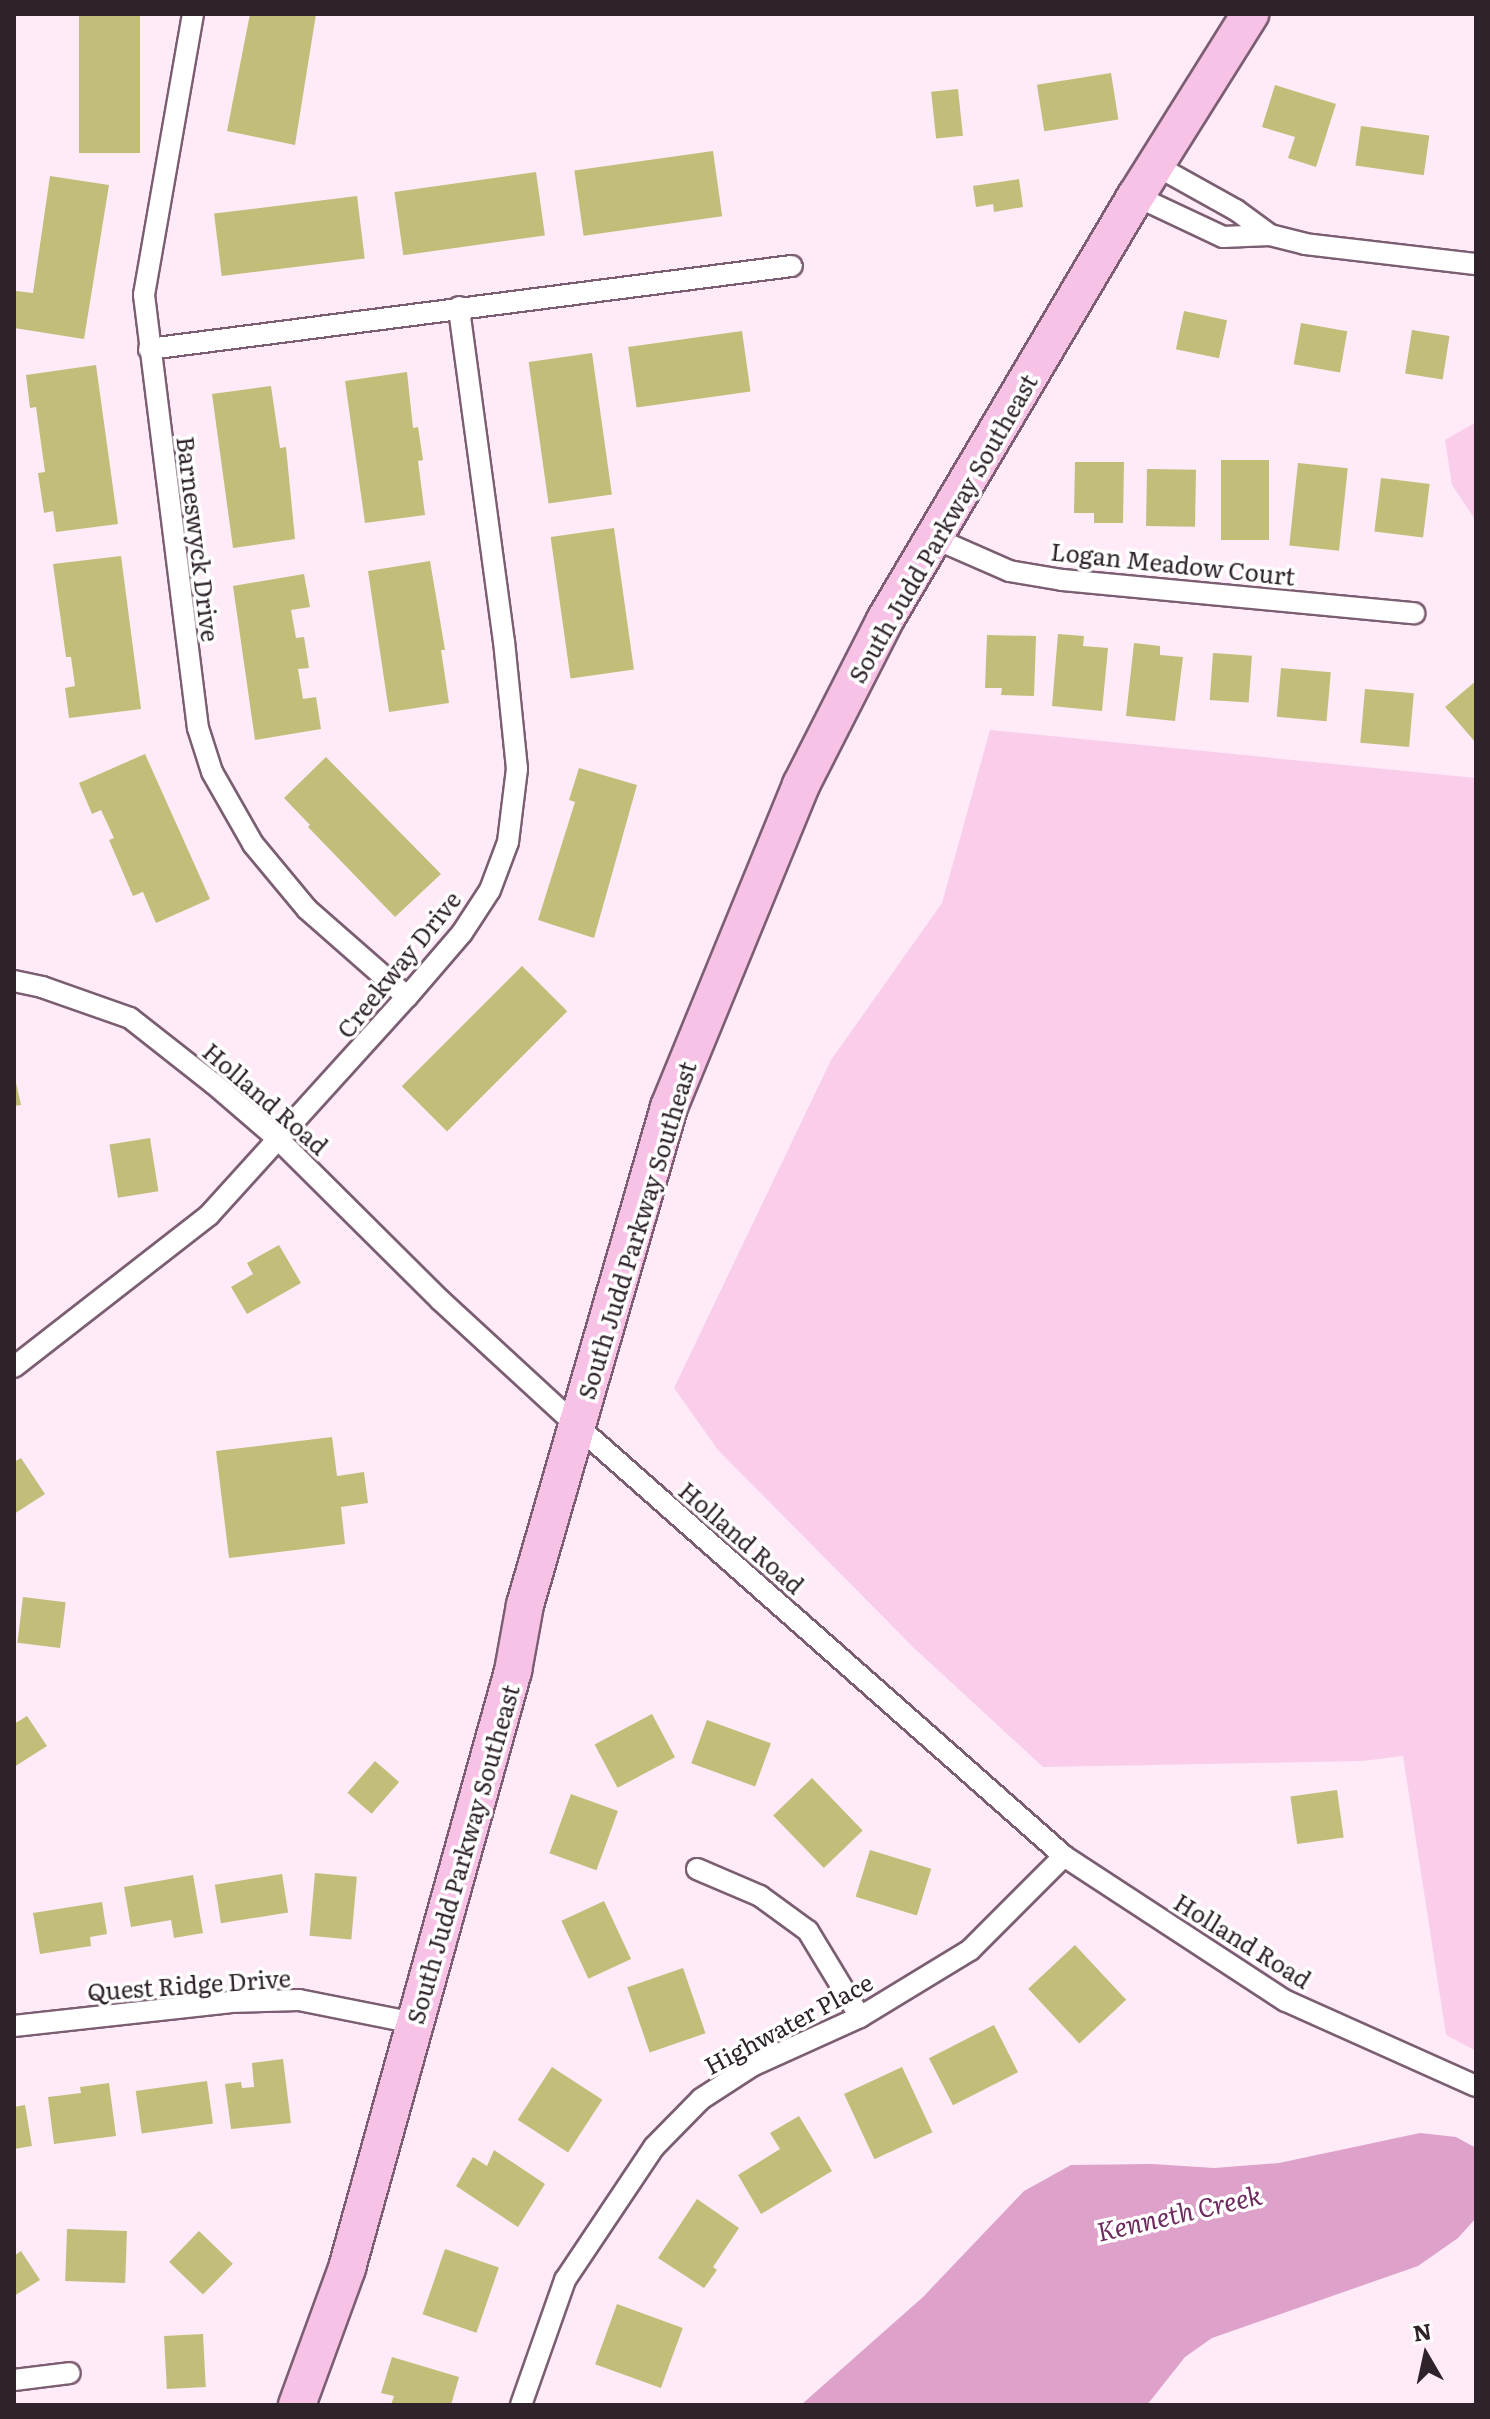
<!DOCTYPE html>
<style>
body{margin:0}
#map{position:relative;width:1490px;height:2419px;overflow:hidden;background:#ffeaf8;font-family:Literata,serif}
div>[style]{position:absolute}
.green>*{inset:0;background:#faceeb}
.water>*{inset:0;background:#dda1ca}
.building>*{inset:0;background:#c3bd7a;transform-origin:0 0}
.roads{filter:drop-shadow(2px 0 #7b5e72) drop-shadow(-2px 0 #7b5e72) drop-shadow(0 2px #7b5e72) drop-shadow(0 -2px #7b5e72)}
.street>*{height:20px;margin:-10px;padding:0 10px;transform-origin:10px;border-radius:10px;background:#fff}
.highway>*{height:36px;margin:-18px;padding:0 18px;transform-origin:18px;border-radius:18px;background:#f7c2e6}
span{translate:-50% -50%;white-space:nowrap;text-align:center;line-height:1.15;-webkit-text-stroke:7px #fff;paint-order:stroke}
.street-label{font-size:24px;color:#2f232b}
.water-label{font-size:26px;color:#6e295d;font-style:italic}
.frame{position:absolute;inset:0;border:16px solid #2f232b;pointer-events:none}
.north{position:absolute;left:1386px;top:2315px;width:80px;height:80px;-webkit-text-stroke:6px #fff;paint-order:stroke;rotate:351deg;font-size:22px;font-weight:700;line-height:32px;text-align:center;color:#2f232b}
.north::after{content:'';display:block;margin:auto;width:28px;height:36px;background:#2f232b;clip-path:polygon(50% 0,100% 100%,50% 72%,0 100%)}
</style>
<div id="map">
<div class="green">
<div style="clip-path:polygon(1476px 422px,1476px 521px,1452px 485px,1445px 440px)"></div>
<div style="clip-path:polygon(990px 730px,1476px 778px,1476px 2051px,1446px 2035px,1403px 1756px,1363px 1761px,1043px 1767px,914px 1648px,718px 1450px,674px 1388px,831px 1060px,942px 903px)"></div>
</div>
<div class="water">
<div style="clip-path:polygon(1420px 2133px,1456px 2137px,1476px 2148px,1476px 2218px,1458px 2238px,1418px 2266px,1212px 2338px,1185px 2357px,1147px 2405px,801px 2405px,923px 2297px,1024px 2191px,1071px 2165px,1152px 2164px,1214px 2168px,1279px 2163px)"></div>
</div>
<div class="building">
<div style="left:79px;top:14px;width:61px;height:139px"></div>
<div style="clip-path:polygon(250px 14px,316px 14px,295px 145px,227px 131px)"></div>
<div style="left:1111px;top:73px;width:47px;height:75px;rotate:81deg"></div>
<div style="clip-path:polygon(1275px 85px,1336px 104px,1316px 167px,1288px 158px,1295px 137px,1262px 127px)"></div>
<div style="left:958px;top:89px;width:47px;height:27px;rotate:84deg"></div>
<div style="left:1361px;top:126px;width:69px;height:40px;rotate:8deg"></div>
<div style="left:713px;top:151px;width:66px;height:140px;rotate:82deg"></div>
<div style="left:536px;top:172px;width:64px;height:143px;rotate:82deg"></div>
<div style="clip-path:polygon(50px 176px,109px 185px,84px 339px,14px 328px,16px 291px,33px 293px)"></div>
<div style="clip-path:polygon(1019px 179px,1023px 207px,994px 212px,993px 204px,976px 207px,973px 186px)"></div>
<div style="left:357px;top:196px;width:63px;height:144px;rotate:83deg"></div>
<div style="left:1184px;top:311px;width:44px;height:39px;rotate:12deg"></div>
<div style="left:1301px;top:323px;width:47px;height:42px;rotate:10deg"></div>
<div style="left:1412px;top:330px;width:38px;height:44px;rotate:9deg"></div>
<div style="left:742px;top:331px;width:61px;height:115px;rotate:82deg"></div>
<div style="left:592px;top:353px;width:143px;height:64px;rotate:82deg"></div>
<div style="clip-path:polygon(96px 365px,118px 524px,56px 532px,53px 511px,44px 513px,38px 473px,45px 472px,36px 407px,30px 408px,26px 375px)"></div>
<div style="clip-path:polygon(407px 372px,413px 428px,418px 427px,423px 460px,418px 461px,425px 515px,365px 523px,345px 381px)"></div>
<div style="clip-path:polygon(271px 386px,280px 448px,286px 447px,295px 539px,233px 548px,212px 394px)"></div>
<div style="left:1269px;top:460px;width:80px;height:48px;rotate:90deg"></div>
<div style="clip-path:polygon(1075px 462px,1124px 462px,1123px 523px,1094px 523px,1094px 513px,1074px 513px)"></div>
<div style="left:1298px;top:463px;width:50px;height:83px;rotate:6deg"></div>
<div style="left:1147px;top:469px;width:49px;height:57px;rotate:1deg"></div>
<div style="left:1381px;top:478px;width:49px;height:54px;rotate:7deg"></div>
<div style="left:614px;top:528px;width:143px;height:64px;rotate:82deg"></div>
<div style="clip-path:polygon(121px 556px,141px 709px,69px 718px,65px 688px,75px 686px,71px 657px,66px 657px,53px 564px)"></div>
<div style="clip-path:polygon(430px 561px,445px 650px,441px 650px,449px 703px,389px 712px,368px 571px)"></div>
<div style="clip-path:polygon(304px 574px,310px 607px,291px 610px,296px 638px,304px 637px,309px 668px,298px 669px,303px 699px,316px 697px,321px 729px,255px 740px,233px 586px)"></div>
<div style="clip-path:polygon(1058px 634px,1084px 636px,1083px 646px,1108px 648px,1102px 711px,1052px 706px)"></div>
<div style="clip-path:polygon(987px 635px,1036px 636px,1034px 696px,1001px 695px,1002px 688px,985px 688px)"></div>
<div style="clip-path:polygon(1134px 643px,1160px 646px,1160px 655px,1183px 657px,1175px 721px,1126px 716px)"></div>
<div style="left:1213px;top:653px;width:39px;height:47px;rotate:4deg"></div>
<div style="left:1281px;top:668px;width:50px;height:49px;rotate:5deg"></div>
<div style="clip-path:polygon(1476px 681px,1476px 743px,1445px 707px)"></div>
<div style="left:1365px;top:689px;width:49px;height:54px;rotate:5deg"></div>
<div style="clip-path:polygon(145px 754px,210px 899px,156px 923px,143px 892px,133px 896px,109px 840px,114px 838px,101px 810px,92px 814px,79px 783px)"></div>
<div style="clip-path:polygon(326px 757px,441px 874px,395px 917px,308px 827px,310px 825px,284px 798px)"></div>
<div style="clip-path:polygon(579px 768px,637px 785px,594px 938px,538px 920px,575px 802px,569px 800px)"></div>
<div style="left:522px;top:966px;width:64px;height:170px;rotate:45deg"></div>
<div style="clip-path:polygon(14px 1074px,21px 1105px,14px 1106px)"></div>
<div style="left:150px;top:1138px;width:54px;height:41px;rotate:81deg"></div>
<div style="clip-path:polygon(279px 1245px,301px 1283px,247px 1314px,231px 1287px,253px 1274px,247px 1263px)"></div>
<div style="clip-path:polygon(332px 1437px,337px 1476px,364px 1472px,368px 1503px,341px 1507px,345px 1544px,229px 1558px,216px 1451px)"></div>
<div style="clip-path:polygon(21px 1458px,45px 1494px,14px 1514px,14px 1462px)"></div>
<div style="left:23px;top:1597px;width:43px;height:46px;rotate:7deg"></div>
<div style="left:652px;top:1714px;width:49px;height:65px;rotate:62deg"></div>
<div style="clip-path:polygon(27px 1716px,47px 1746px,14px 1767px,14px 1724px)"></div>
<div style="left:707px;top:1720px;width:68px;height:46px;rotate:20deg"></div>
<div style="left:375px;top:1761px;width:32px;height:42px;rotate:41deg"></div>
<div style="left:812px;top:1778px;width:73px;height:54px;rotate:46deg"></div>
<div style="left:1337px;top:1790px;width:48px;height:47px;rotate:82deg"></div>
<div style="left:571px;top:1794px;width:50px;height:63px;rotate:20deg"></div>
<div style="left:870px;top:1850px;width:64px;height:49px;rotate:17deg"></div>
<div style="left:315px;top:1873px;width:42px;height:63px;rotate:5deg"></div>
<div style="left:282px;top:1874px;width:39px;height:68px;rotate:81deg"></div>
<div style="clip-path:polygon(193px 1875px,203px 1933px,174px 1938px,171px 1920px,131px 1927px,124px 1887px)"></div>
<div style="left:604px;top:1901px;width:64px;height:47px;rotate:65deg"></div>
<div style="clip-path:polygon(102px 1902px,107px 1934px,90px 1937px,91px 1946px,40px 1954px,33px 1913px)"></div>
<div style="left:1075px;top:1945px;width:75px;height:64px;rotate:47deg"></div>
<div style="left:683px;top:1968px;width:69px;height:59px;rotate:71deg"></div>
<div style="left:994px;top:2025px;width:53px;height:73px;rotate:63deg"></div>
<div style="clip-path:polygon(283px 2059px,291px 2123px,231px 2129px,225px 2084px,241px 2082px,242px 2088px,254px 2087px,252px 2063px)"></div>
<div style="left:552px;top:2067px;width:60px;height:63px;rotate:33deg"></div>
<div style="left:902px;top:2067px;width:72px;height:64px;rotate:65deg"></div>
<div style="left:207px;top:2081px;width:43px;height:72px;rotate:82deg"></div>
<div style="clip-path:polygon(109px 2083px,116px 2136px,54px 2144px,48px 2097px,81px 2093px,80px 2087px)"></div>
<div style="clip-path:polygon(25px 2105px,32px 2146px,14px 2149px,14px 2107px)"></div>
<div style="clip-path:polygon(799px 2116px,832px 2171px,761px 2214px,738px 2175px,780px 2149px,770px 2133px)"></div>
<div style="clip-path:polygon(494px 2150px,545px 2184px,518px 2227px,456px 2186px,473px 2157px,487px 2166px)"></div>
<div style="clip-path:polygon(697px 2199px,739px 2228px,713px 2267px,717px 2270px,704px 2288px,658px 2258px)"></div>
<div style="left:67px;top:2229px;width:60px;height:52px;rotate:2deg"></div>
<div style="left:199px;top:2231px;width:47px;height:43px;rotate:44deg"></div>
<div style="left:445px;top:2249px;width:57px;height:69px;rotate:19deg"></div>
<div style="clip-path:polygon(21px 2251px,40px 2280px,14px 2296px,14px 2256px)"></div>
<div style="left:617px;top:2304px;width:70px;height:64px;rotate:20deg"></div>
<div style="left:203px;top:2334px;width:53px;height:39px;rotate:87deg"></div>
<div style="clip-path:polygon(392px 2357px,459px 2377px,451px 2405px,391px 2405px,394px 2396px,381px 2393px)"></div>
</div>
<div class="roads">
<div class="street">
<div style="left:193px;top:14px;width:285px;rotate:99.9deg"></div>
<div style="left:144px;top:295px;width:436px;rotate:82.9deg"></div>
<div style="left:198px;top:728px;width:46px;rotate:72.3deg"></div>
<div style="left:212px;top:772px;width:83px;rotate:60.3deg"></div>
<div style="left:253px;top:844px;width:85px;rotate:50.3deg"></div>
<div style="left:307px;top:909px;width:133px;rotate:41.3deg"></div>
<div style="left:1155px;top:165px;width:93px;rotate:29.1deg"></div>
<div style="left:1236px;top:210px;width:42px;rotate:36.3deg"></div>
<div style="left:1136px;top:196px;width:96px;rotate:25.2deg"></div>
<div style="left:1223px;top:237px;width:47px;rotate:-2.4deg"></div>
<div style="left:1270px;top:235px;width:36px;rotate:14deg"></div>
<div style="left:1305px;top:244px;width:172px;rotate:6.7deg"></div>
<div style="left:149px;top:349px;width:648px;rotate:-7.36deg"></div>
<div style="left:934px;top:538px;width:82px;rotate:23.7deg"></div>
<div style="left:1009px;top:571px;width:54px;rotate:9.6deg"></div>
<div style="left:1062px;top:580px;width:354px;rotate:5.4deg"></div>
<div style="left:14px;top:981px;width:29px;rotate:12deg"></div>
<div style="left:42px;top:987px;width:93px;rotate:19.4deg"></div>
<div style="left:130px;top:1018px;width:107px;rotate:38.2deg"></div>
<div style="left:214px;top:1084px;width:86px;rotate:40.7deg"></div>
<div style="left:279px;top:1140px;width:227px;rotate:44.8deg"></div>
<div style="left:440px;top:1300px;width:185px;rotate:42.6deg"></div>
<div style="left:576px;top:1425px;width:651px;rotate:41.45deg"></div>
<div style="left:1064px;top:1856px;width:265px;rotate:33.2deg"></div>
<div style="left:1286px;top:2001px;width:208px;rotate:24.1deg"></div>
<div style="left:14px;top:1367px;width:247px;rotate:-37.9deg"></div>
<div style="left:209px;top:1215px;width:294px;rotate:-47.8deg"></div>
<div style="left:407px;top:997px;width:84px;rotate:-49.3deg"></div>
<div style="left:462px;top:933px;width:51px;rotate:-56.9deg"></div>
<div style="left:490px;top:890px;width:51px;rotate:-69.4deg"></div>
<div style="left:508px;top:842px;width:74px;rotate:-83deg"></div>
<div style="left:517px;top:769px;width:128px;rotate:-95.8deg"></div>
<div style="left:504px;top:642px;width:338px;rotate:-97.7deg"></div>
<div style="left:697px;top:1869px;width:69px;rotate:23.2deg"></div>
<div style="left:760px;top:1896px;width:59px;rotate:36.1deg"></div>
<div style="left:808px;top:1931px;width:100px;rotate:58.8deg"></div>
<div style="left:14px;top:2026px;width:217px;rotate:-6.3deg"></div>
<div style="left:230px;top:2002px;width:69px;rotate:-1.7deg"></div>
<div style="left:299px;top:2000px;width:117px;rotate:11.3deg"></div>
<div style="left:14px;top:2380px;width:56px;rotate:-7.1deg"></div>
<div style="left:521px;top:2405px;width:133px;rotate:-70.6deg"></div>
<div style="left:565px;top:2280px;width:160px;rotate:-56.2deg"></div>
<div style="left:654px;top:2147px;width:67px;rotate:-45.6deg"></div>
<div style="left:701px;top:2099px;width:61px;rotate:-32.9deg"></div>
<div style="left:752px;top:2066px;width:119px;rotate:-24.4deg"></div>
<div style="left:860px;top:2017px;width:129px;rotate:-31.3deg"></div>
<div style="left:970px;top:1950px;width:133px;rotate:-45deg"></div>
</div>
<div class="highway">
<div style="left:297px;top:2405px;width:146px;rotate:-69.9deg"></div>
<div style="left:347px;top:2268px;width:620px;rotate:-74.46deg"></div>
<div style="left:513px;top:1671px;width:67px;rotate:-79.7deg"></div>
<div style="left:525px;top:1605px;width:518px;rotate:-73.87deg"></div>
<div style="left:669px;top:1107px;width:348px;rotate:-67.7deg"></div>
<div style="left:801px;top:785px;width:185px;rotate:-63deg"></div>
<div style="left:885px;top:620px;width:493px;rotate:-59.4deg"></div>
<div style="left:1136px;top:196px;width:215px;rotate:-57.9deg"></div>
</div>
</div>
<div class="street-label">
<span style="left:942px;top:528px;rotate:-60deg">South Judd Parkway Southeast</span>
<span style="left:199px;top:539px;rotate:83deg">Barneswyck Drive</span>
<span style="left:1173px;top:563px;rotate:6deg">Logan Meadow Court</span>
<span style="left:398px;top:964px;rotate:-51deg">Creekway Drive</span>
<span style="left:266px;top:1098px;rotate:41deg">Holland Road</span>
<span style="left:636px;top:1230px;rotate:-73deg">South Judd Parkway Southeast</span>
<span style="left:742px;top:1537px;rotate:41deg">Holland Road</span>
<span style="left:462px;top:1854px;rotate:-74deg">South Judd Parkway Southeast</span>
<span style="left:1243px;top:1940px;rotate:32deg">Holland Road</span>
<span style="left:189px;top:1984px;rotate:-4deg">Quest Ridge Drive</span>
<span style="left:788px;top:2023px;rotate:-28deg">Highwater Place</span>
</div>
<div class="water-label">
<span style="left:1179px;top:2212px;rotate:-13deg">Kenneth Creek</span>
</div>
<div class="frame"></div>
<div class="north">N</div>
</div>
